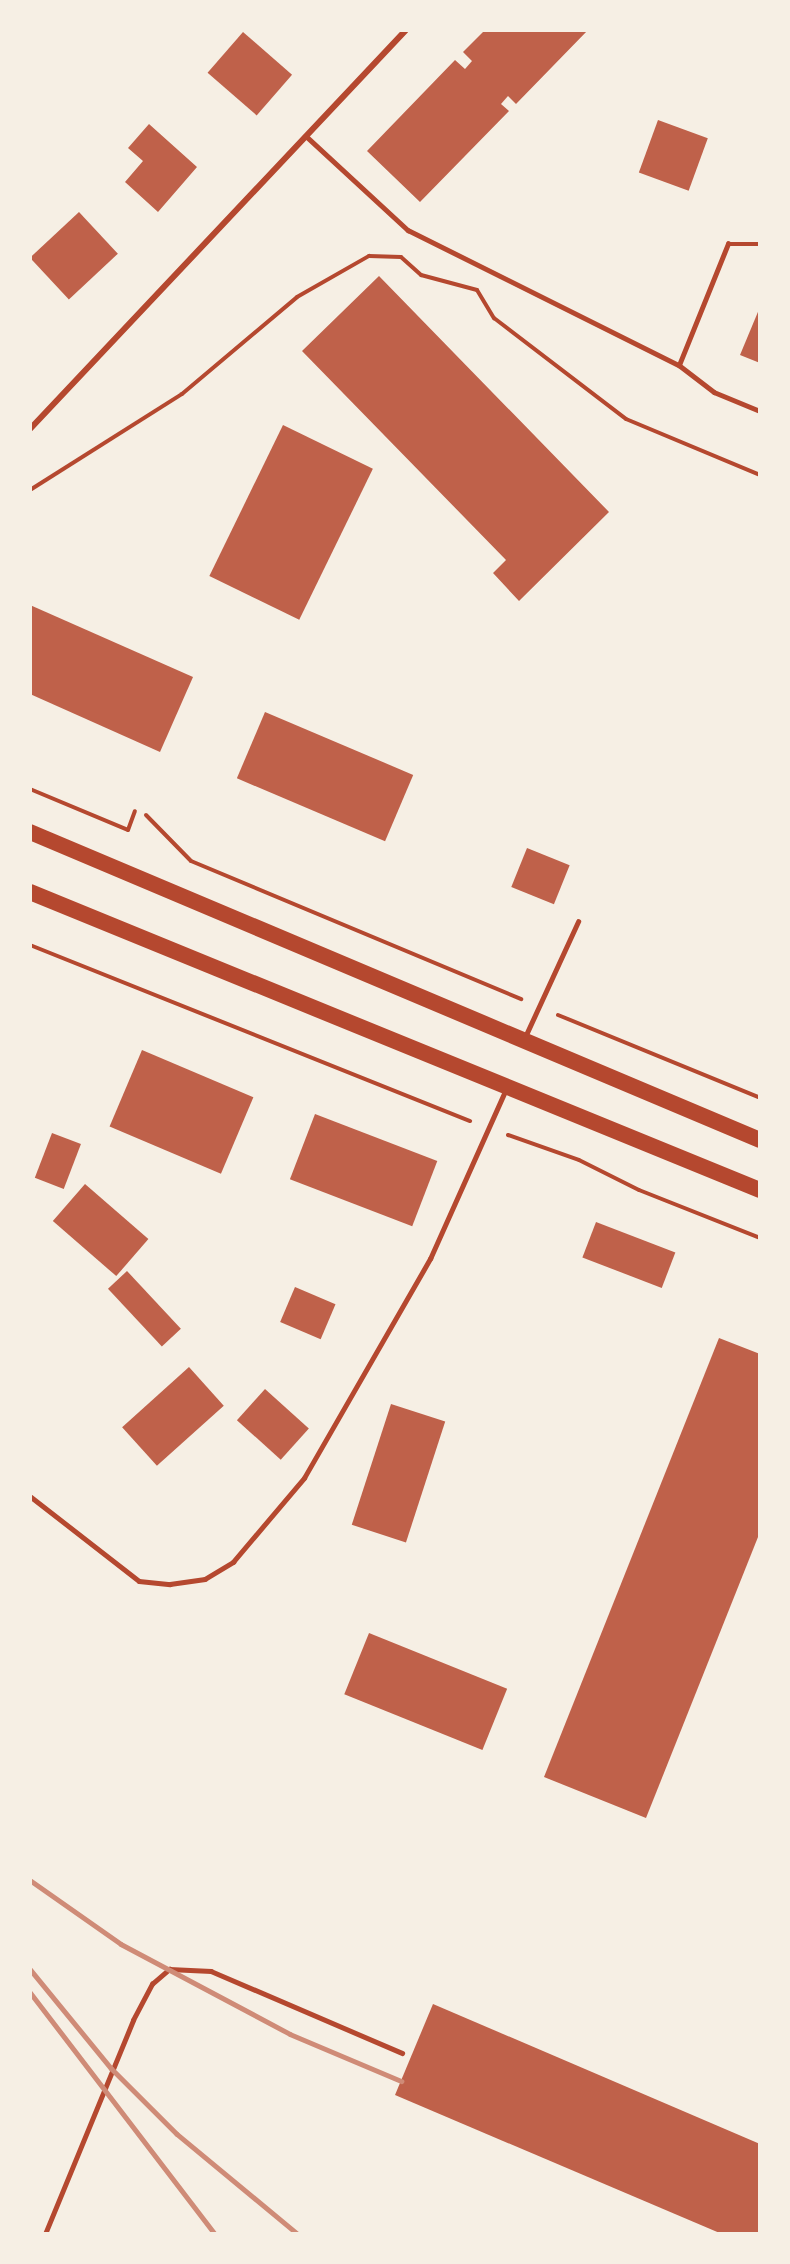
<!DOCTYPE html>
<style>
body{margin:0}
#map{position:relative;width:790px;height:2264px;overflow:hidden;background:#f6efe4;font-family:Ubuntu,sans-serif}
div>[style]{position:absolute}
.building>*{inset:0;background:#bf614a;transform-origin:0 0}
.path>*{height:4px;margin:-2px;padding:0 2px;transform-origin:2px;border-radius:2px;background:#b5482f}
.service>*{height:4.5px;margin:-2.25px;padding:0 2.25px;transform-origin:2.25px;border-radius:2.25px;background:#b5482f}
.minor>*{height:6px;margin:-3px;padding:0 3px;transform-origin:3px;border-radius:3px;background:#b5482f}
.trunk>*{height:16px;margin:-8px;padding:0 8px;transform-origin:8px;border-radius:8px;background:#b5482f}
.rail>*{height:4.5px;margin:-2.25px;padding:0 2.25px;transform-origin:2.25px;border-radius:2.25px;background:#cf8b77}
span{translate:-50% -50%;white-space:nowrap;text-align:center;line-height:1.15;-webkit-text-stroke:6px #f6efe4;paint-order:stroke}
.frame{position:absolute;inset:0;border:32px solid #f6efe4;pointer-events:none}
</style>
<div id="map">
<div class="building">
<div style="clip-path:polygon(485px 30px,588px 30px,516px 104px,508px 96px,501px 104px,509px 111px,420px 202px,367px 151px,455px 60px,465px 69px,472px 61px,463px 52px)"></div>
<div style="left:243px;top:32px;width:65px;height:54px;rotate:41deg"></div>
<div style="left:658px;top:120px;width:53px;height:56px;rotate:20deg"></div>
<div style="clip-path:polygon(149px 124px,197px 167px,158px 212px,125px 182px,143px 161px,128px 148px)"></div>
<div style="left:79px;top:212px;width:57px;height:67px;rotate:47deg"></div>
<div style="clip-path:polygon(379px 276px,609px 512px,519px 601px,493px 573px,506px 560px,302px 351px)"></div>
<div style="clip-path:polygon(760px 307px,760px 363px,740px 355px)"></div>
<div style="left:283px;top:425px;width:100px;height:168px;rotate:26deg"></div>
<div style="clip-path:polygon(30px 605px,193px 677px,160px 752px,30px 694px)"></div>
<div style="left:265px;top:712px;width:161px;height:72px;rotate:23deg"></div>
<div style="left:527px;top:848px;width:46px;height:42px;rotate:22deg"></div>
<div style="left:142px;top:1050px;width:121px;height:83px;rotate:23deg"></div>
<div style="left:315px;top:1114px;width:131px;height:70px;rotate:21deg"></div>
<div style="left:52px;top:1133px;width:31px;height:48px;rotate:21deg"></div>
<div style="left:85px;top:1184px;width:84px;height:49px;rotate:41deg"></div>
<div style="left:596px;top:1222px;width:85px;height:38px;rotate:21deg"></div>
<div style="left:127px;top:1271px;width:79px;height:26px;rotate:47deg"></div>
<div style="left:295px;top:1287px;width:44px;height:38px;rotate:23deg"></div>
<div style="clip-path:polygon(719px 1338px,760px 1354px,760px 1532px,646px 1818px,544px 1777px)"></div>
<div style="left:189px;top:1367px;width:52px;height:90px;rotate:48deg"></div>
<div style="left:265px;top:1389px;width:59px;height:42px;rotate:42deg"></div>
<div style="left:391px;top:1404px;width:57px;height:127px;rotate:18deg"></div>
<div style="left:369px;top:1633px;width:149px;height:66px;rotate:22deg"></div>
<div style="clip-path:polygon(433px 2004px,760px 2144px,760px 2234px,722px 2234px,395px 2095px)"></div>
</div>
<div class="path">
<div style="left:477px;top:290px;width:33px;rotate:59deg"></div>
<div style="left:494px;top:318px;width:166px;rotate:37.4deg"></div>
<div style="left:626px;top:419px;width:145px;rotate:22.7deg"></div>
<div style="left:30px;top:490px;width:180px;rotate:-32.3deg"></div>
<div style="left:182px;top:394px;width:150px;rotate:-40.1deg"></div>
<div style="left:297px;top:297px;width:83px;rotate:-29.7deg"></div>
<div style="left:369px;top:256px;width:32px;rotate:2deg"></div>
<div style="left:401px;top:257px;width:27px;rotate:42deg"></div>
<div style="left:421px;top:275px;width:58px;rotate:15deg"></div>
<div style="left:30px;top:789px;width:106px;rotate:22.7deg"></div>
<div style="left:128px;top:830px;width:20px;rotate:-70deg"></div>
<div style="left:146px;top:815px;width:64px;rotate:45.6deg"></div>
<div style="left:191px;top:861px;width:358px;rotate:22.7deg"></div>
<div style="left:30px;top:945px;width:474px;rotate:21.8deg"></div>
<div style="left:558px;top:1015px;width:218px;rotate:22.3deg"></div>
<div style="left:508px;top:1135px;width:75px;rotate:19.4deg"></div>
<div style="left:579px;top:1160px;width:67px;rotate:26.6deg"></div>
<div style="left:639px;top:1190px;width:130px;rotate:21.6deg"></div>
</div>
<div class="service">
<div style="left:306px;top:136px;width:139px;rotate:42.7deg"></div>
<div style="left:408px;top:230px;width:303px;rotate:26.5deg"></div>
<div style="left:679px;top:365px;width:44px;rotate:37.6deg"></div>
<div style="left:714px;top:392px;width:50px;rotate:22.4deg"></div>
<div style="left:679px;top:365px;width:131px;rotate:-68deg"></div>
<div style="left:728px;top:244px;width:32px"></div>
<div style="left:525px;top:1037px;width:127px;rotate:-65.3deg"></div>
<div style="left:30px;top:1496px;width:138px;rotate:37.9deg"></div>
<div style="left:139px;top:1581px;width:31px;rotate:6deg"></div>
<div style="left:170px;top:1584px;width:35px;rotate:-8deg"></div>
<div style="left:205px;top:1579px;width:33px;rotate:-31deg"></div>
<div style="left:233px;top:1562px;width:110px;rotate:-49.8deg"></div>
<div style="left:304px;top:1478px;width:253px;rotate:-60.1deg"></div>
<div style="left:430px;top:1259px;width:186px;rotate:-65.9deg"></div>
<div style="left:45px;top:2234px;width:231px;rotate:-67.6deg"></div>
<div style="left:133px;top:2020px;width:41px;rotate:-62.2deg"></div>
<div style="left:152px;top:1984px;width:23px;rotate:-41deg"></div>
<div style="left:169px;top:1969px;width:42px;rotate:2.7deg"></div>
<div style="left:211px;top:1971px;width:208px;rotate:23.2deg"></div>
</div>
<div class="minor">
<div style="left:30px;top:429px;width:548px;rotate:-46.7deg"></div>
</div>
<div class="trunk">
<div style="left:30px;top:832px;width:792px;rotate:22.88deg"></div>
<div style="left:30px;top:892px;width:788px;rotate:22.21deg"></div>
</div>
<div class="rail">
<div style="left:30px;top:1880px;width:111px;rotate:35.1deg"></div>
<div style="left:121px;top:1944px;width:191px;rotate:28deg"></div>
<div style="left:290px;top:2034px;width:121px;rotate:22.9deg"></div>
<div style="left:30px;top:1969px;width:128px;rotate:50.7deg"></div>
<div style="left:111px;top:2068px;width:93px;rotate:45deg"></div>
<div style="left:177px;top:2134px;width:157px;rotate:39.6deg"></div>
<div style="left:30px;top:1992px;width:305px;rotate:52.6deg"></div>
</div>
<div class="frame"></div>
</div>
